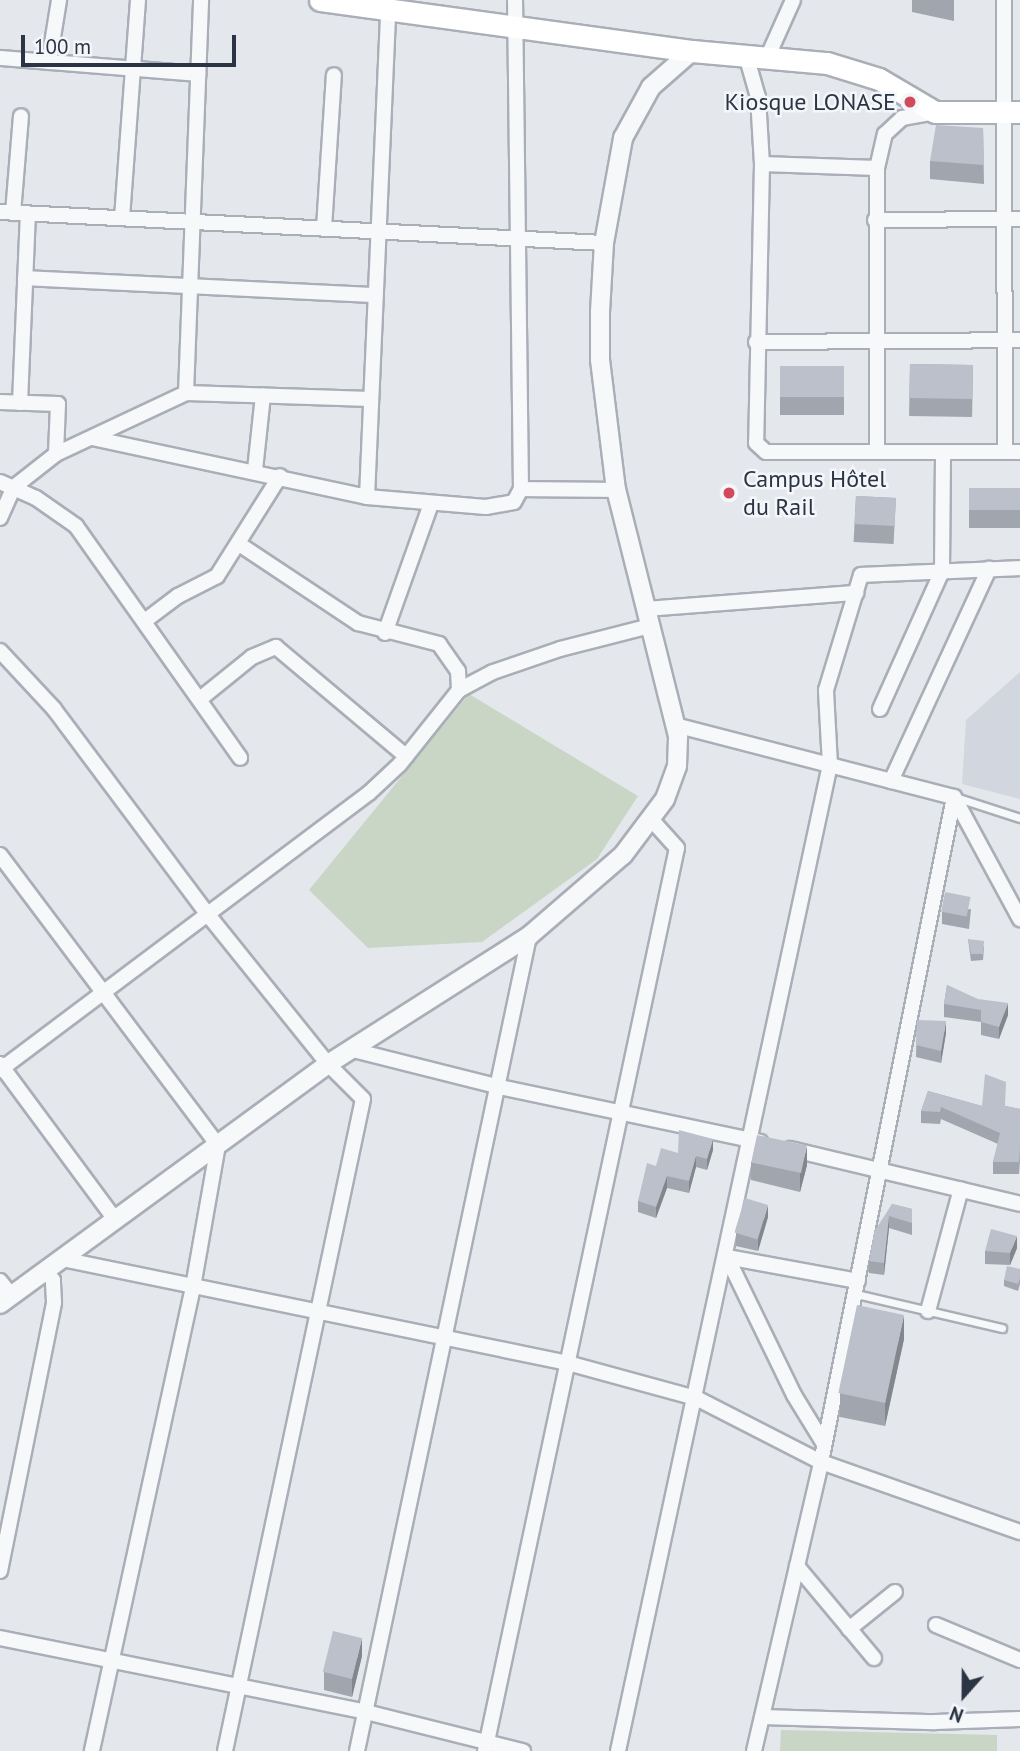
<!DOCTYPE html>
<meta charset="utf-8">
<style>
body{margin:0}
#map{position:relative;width:1020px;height:1751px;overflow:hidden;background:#e4e7ec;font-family:"PT Sans",sans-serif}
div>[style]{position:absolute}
.built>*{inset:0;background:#d2d6de}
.green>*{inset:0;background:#c9d6c5}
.roads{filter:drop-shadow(2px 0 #a9aeb7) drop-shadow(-2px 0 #a9aeb7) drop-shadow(0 2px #a9aeb7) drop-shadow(0 -2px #a9aeb7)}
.service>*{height:7px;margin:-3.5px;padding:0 3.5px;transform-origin:3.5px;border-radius:3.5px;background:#f7f8fa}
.minor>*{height:14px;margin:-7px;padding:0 7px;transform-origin:7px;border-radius:7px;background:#f7f8fa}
.tertiary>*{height:18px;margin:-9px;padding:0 9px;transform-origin:9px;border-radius:9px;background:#f7f8fa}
.secondary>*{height:21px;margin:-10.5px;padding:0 10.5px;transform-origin:10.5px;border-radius:10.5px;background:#fff}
.wall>*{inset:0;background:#a1a5ae;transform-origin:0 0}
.shaded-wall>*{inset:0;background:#83868d}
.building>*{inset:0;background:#bbc0ca;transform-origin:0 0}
.dots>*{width:19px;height:19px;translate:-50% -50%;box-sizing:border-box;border:4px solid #f4f6f9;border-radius:50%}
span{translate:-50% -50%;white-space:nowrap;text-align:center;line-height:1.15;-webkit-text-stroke:5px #f4f6f9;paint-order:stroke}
.poi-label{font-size:24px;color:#2b3445}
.right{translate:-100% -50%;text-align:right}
.left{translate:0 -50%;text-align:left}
.north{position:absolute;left:929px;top:1660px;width:70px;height:70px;-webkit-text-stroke:5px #f4f6f9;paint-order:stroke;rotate:201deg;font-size:19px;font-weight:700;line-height:28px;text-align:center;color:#2b3445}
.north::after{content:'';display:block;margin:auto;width:24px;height:32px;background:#2b3445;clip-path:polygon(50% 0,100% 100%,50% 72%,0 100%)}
.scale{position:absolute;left:21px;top:35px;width:215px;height:32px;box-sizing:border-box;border:4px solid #2b3445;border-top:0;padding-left:9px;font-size:21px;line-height:24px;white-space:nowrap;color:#2b3445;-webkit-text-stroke:5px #f4f6f9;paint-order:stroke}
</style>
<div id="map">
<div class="built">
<div style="clip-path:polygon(1020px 672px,1020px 799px,962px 784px,966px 720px)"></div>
</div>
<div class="green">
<div style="clip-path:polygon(469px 694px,638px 796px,597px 859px,482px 942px,368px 948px,309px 890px)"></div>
<div style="clip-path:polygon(781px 1730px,997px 1735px,997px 1751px,780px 1751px)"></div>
</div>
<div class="roads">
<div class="service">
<div style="left:958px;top:798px;width:65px;rotate:17.9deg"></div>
<div style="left:856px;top:1294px;width:150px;rotate:13.1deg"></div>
</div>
<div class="minor">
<div style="left:1004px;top:0;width:452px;rotate:89.9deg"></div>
<div style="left:746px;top:55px;width:44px;rotate:74.1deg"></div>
<div style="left:758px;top:97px;width:67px;rotate:86.6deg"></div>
<div style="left:762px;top:164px;width:279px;rotate:91.2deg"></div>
<div style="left:756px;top:443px;width:13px;rotate:42deg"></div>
<div style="left:766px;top:452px;width:254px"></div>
<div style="left:768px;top:56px;width:61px;rotate:-65.9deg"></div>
<div style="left:0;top:58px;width:199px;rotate:4.6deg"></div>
<div style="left:49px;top:62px;width:63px;rotate:-80.8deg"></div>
<div style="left:762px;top:164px;width:115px;rotate:2deg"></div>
<div style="left:877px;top:168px;width:35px;rotate:-77deg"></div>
<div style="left:885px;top:134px;width:23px;rotate:-43deg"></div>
<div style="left:902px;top:118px;width:34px;rotate:-10deg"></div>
<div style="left:877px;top:168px;width:284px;rotate:90deg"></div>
<div style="left:0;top:212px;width:605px;rotate:2.94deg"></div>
<div style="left:13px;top:213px;width:97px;rotate:-85.3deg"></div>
<div style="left:122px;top:218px;width:219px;rotate:-85.8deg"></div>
<div style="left:875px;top:220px;width:145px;rotate:-0.4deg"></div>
<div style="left:324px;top:228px;width:153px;rotate:-86.3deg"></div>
<div style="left:25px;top:278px;width:351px;rotate:2.8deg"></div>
<div style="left:756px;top:342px;width:264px;rotate:-0.4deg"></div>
<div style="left:186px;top:393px;width:393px;rotate:-87.8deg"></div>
<div style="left:0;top:402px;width:58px;rotate:2deg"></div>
<div style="left:58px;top:404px;width:50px;rotate:92.3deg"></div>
<div style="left:20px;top:403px;width:189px;rotate:-87.6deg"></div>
<div style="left:92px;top:438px;width:281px;rotate:12.1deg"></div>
<div style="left:367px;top:497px;width:119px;rotate:4.8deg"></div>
<div style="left:486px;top:507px;width:28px;rotate:-10deg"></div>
<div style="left:514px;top:502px;width:15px;rotate:-62deg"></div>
<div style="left:521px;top:489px;width:489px;rotate:-90.7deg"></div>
<div style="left:255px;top:470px;width:75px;rotate:-83.9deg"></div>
<div style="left:0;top:482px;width:39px;rotate:24deg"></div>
<div style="left:36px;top:498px;width:49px;rotate:35deg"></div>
<div style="left:76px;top:526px;width:284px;rotate:54.7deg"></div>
<div style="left:521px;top:489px;width:95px;rotate:0.6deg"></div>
<div style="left:367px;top:497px;width:487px;rotate:-87.5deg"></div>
<div style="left:0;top:518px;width:34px;rotate:-66deg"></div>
<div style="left:14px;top:487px;width:53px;rotate:-38.2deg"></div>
<div style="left:56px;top:454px;width:144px;rotate:-25.1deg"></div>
<div style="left:186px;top:393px;width:185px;rotate:1.9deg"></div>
<div style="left:239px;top:544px;width:143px;rotate:33.6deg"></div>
<div style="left:358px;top:623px;width:84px;rotate:14.5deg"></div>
<div style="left:439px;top:644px;width:33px;rotate:55deg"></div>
<div style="left:458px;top:671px;width:19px;rotate:87deg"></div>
<div style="left:646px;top:609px;width:211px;rotate:-4.4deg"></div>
<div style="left:146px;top:620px;width:40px;rotate:-37deg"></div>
<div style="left:178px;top:596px;width:44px;rotate:-27.1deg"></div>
<div style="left:217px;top:576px;width:118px;rotate:-57.8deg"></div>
<div style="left:385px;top:633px;width:137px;rotate:-70.4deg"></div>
<div style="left:0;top:651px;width:79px;rotate:47deg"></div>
<div style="left:54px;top:709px;width:259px;rotate:53.2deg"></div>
<div style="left:209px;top:916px;width:190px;rotate:51.2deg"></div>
<div style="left:328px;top:1064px;width:49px;rotate:45deg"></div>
<div style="left:363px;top:1099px;width:666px;rotate:101.95deg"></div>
<div style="left:200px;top:699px;width:67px;rotate:-38.9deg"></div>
<div style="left:252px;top:657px;width:26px;rotate:-23deg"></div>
<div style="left:276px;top:647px;width:170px;rotate:40deg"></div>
<div style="left:880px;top:709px;width:151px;rotate:-65.8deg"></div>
<div style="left:942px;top:571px;width:119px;rotate:-89.5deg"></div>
<div style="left:675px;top:725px;width:288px;rotate:14.5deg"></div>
<div style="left:954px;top:797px;width:139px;rotate:61.6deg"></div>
<div style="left:891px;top:781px;width:234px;rotate:-65.2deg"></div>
<div style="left:0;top:855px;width:363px;rotate:53.1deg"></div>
<div style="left:218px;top:1145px;width:144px;rotate:100deg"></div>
<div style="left:193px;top:1287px;width:475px;rotate:102.3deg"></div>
<div style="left:353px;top:1050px;width:152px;rotate:14.1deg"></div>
<div style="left:500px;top:1087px;width:266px;rotate:11.9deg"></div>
<div style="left:0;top:1064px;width:195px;rotate:53.5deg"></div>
<div style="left:0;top:1070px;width:461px;rotate:-36.9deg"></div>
<div style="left:369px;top:793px;width:42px;rotate:-43.1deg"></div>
<div style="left:400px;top:764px;width:95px;rotate:-51.4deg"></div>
<div style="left:459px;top:690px;width:38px;rotate:-28deg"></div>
<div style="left:493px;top:672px;width:71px;rotate:-18.9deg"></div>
<div style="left:560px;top:649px;width:93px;rotate:-14.3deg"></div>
<div style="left:790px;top:1149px;width:236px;rotate:13.4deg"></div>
<div style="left:727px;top:1257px;width:153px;rotate:64.1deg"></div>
<div style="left:794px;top:1395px;width:57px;rotate:58.5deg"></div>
<div style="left:727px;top:1257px;width:133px;rotate:10.4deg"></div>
<div style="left:62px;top:1259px;width:517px;rotate:11.61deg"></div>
<div style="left:568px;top:1363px;width:133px;rotate:15.3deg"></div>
<div style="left:696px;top:1398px;width:140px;rotate:27.1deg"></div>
<div style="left:821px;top:1462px;width:211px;rotate:19.4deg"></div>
<div style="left:0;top:1281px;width:18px;rotate:52deg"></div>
<div style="left:928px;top:1311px;width:126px;rotate:-74.9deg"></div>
<div style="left:797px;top:1566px;width:120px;rotate:50.1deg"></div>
<div style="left:0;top:1571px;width:274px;rotate:-78.6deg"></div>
<div style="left:54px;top:1302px;width:22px;rotate:-93deg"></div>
<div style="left:53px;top:1280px;width:12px;rotate:-132deg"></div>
<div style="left:936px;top:1625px;width:91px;rotate:22.6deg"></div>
<div style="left:849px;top:1629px;width:59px;rotate:-38.8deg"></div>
<div style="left:0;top:1638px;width:373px;rotate:11.4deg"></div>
<div style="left:366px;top:1712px;width:162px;rotate:14deg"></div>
<div style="left:762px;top:1717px;width:173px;rotate:1.7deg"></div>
<div style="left:935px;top:1722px;width:85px;rotate:-2deg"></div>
<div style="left:357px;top:1751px;width:833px;rotate:-78.08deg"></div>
<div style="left:485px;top:1751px;width:923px;rotate:-78deg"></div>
<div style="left:677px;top:848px;width:38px;rotate:-132deg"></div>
<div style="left:618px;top:1751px;width:1009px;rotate:-77.87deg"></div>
<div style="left:830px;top:765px;width:75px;rotate:-93.1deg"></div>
<div style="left:826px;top:690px;width:120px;rotate:-73.1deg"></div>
<div style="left:861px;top:575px;width:159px;rotate:-2.5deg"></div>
<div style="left:754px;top:1751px;width:297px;rotate:-76.9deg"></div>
<div style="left:821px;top:1462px;width:678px;rotate:-78.69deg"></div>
</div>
<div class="tertiary">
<div style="left:0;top:1304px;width:406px;rotate:-36.2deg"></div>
<div style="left:328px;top:1064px;width:238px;rotate:-32.5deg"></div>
<div style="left:529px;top:936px;width:124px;rotate:-40.8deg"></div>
<div style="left:623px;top:855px;width:70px;rotate:-53.1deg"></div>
<div style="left:665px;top:799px;width:35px;rotate:-70deg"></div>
<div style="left:677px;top:766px;width:30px;rotate:-88deg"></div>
<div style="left:678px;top:736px;width:254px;rotate:-104.1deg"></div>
<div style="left:616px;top:490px;width:131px;rotate:-97deg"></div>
<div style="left:600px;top:360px;width:48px;rotate:-90deg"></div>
<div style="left:600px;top:312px;width:69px;rotate:-86.7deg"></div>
<div style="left:604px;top:243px;width:107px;rotate:-79.7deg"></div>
<div style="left:623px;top:138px;width:58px;rotate:-61.2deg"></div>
<div style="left:651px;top:87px;width:55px;rotate:-41.3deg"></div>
</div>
<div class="secondary">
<div style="left:320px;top:0;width:375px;rotate:7.8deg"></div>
<div style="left:692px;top:51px;width:136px;rotate:5.1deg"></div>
<div style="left:827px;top:63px;width:54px;rotate:17.1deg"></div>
<div style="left:879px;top:79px;width:65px;rotate:30.5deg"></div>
<div style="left:935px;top:112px;width:85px"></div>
</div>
</div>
<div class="wall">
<div style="clip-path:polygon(912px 0,954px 0,954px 21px,912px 12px)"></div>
<div style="clip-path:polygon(983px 128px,984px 184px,930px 179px,930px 161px)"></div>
<div style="left:910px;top:364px;width:63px;height:52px;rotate:1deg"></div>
<div style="left:844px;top:366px;width:49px;height:64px;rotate:90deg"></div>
<div style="left:1020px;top:488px;width:40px;height:51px;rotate:90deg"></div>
<div style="left:856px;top:496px;width:40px;height:46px;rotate:3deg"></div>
<div style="clip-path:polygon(971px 909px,969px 929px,942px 924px,942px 912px)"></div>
<div style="clip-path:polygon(968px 939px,984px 947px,983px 960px,971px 961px)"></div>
<div style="clip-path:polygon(947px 985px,1008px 1015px,999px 1039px,981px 1035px,981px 1022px,944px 1017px,944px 1004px)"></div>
<div style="clip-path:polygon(917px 1020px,946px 1033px,941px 1063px,916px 1057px)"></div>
<div style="clip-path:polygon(928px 1091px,982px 1106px,1005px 1106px,1020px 1109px,1020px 1161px,1019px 1174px,993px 1174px,993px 1162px,998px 1144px,941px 1119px,940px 1124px,921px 1123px,921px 1111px)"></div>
<div style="clip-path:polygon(713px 1150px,707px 1170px,696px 1167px,689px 1193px,667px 1188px,656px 1218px,638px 1212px,638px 1201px,656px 1166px,678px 1153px)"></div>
<div style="clip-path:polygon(751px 1162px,807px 1165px,800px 1192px,751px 1180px)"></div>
<div style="clip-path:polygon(892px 1204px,912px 1209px,912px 1235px,889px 1228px,884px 1275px,869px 1273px,869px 1261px)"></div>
<div style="clip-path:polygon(768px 1217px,758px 1251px,736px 1246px,736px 1233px)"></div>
<div style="clip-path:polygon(1017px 1248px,1010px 1265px,985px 1264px,985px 1251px)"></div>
<div style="clip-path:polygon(1020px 1269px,1020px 1284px,1018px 1291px,1004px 1286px,1004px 1280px)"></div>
<div style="clip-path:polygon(904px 1339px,885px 1426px,840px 1417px,840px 1393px)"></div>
<div style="clip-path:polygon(362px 1656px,352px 1697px,324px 1690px,324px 1672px)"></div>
</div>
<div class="shaded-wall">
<div style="clip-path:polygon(1008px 1003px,1008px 1015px,999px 1039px,999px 1027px)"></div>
<div style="clip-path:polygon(946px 1021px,946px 1033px,941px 1063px,941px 1051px)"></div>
<div style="clip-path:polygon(713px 1139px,713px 1150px,707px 1170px,707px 1159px)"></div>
<div style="clip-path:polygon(807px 1146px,807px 1165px,800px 1192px,800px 1174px)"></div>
<div style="clip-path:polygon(696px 1156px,696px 1167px,689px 1193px,689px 1181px)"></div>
<div style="clip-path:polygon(667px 1176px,667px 1188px,656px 1218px,656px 1207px)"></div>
<div style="clip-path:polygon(768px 1205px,768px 1217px,758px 1251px,758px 1239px)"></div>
<div style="clip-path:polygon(889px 1216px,889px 1228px,884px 1275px,884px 1263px)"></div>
<div style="clip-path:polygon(1017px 1236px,1017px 1248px,1010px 1265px,1010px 1253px)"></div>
<div style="clip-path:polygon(904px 1315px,904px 1339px,885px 1426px,885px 1402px)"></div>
<div style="clip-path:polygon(362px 1638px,362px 1656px,352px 1697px,352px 1679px)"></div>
</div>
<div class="building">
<div style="clip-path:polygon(936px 125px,983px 128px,984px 165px,930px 161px)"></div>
<div style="left:910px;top:364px;width:63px;height:34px;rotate:1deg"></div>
<div style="left:844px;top:366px;width:31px;height:64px;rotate:90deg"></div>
<div style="left:1020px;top:488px;width:22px;height:51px;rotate:90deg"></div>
<div style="left:856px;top:496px;width:40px;height:28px;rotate:3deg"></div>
<div style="left:945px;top:892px;width:26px;height:20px;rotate:11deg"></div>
<div style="clip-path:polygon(968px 939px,984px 941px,983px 954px,971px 954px)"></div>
<div style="clip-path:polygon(947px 985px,978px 999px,1008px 1003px,999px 1027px,981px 1022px,981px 1010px,944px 1004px)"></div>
<div style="clip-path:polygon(917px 1020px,946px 1021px,941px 1051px,916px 1045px)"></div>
<div style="clip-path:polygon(985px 1074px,1006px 1082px,1005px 1106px,1020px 1109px,1020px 1149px,1019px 1162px,993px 1162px,1000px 1133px,941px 1107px,940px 1112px,921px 1111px,928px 1091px,982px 1106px)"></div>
<div style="clip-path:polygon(679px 1130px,713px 1139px,707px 1159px,696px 1156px,689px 1181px,667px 1176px,656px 1207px,638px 1201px,647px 1163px,656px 1166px,661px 1148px,678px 1153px)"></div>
<div style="left:757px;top:1135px;width:51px;height:28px;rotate:12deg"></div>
<div style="left:745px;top:1198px;width:24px;height:36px;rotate:17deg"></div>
<div style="clip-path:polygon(892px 1204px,912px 1209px,912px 1223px,889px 1216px,884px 1263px,869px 1261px,874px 1232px)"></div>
<div style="clip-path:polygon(991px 1229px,1017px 1236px,1010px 1253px,985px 1251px)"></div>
<div style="clip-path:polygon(1007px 1266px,1020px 1269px,1020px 1278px,1018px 1284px,1004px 1280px)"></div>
<div style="left:857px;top:1305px;width:48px;height:90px;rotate:12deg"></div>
<div style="left:333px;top:1631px;width:30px;height:42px;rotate:14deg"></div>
</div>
<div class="dots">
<div style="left:910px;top:102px;background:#d1495b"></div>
<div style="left:729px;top:493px;background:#d1495b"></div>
</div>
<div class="poi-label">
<span class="right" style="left:896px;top:102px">Kiosque LONASE</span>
<span class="left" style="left:743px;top:493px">Campus Hôtel<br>du Rail</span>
</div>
<div class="north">N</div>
<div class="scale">100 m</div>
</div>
